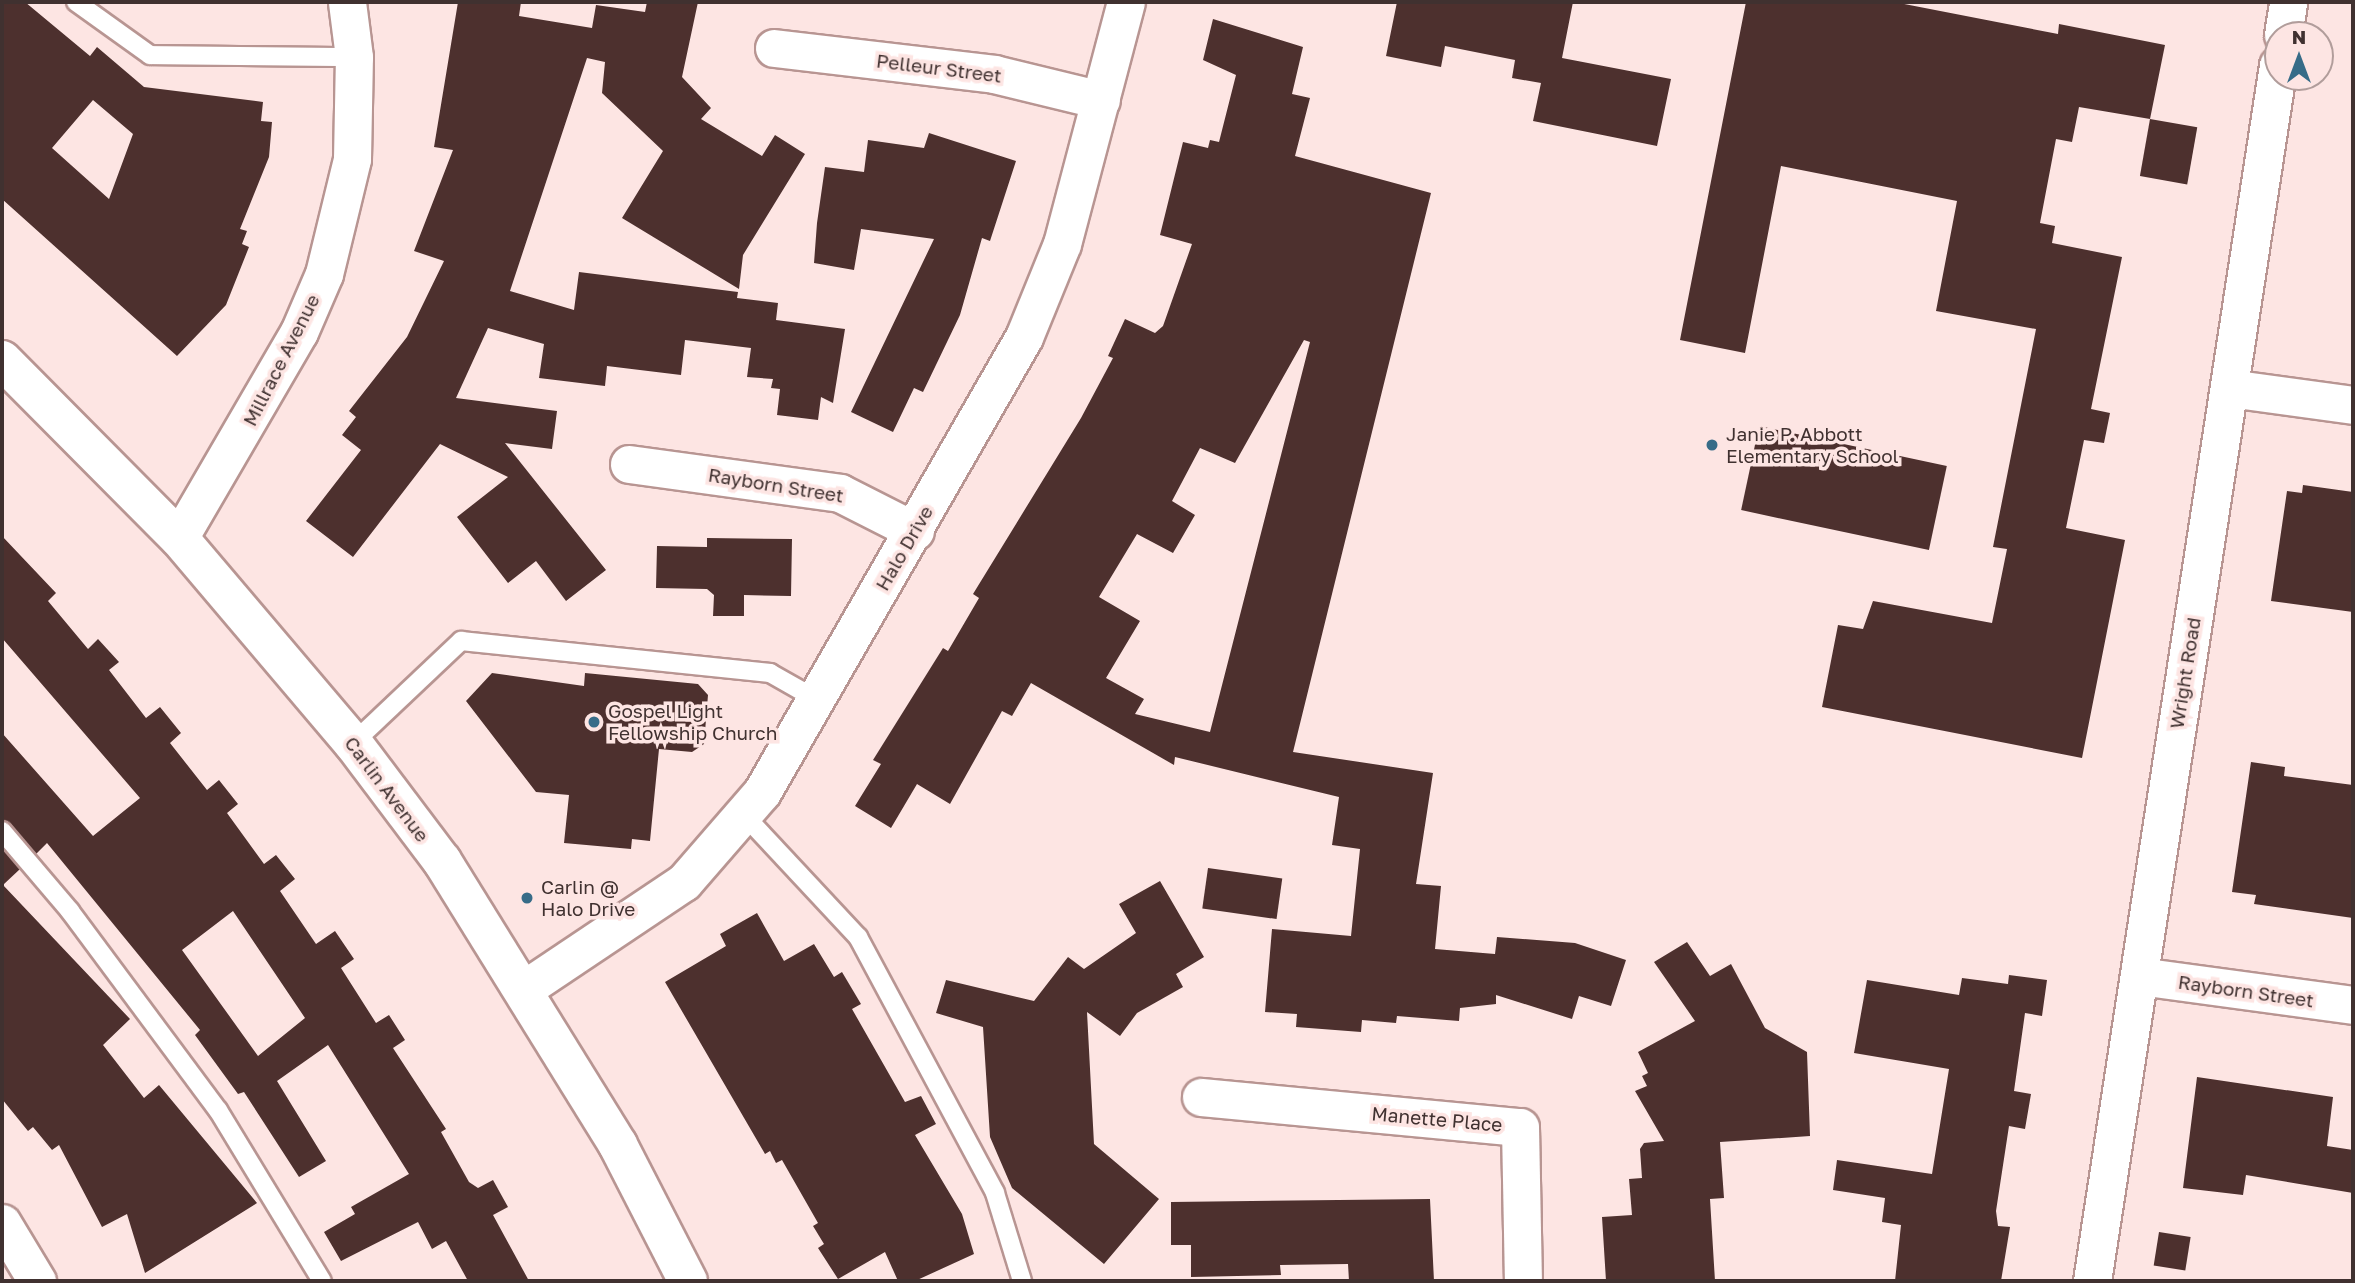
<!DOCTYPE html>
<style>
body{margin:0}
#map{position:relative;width:2355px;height:1283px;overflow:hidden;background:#fde5e3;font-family:"Golos Text",sans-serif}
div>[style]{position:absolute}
.building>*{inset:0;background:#4d302e;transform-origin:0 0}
.roads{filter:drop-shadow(2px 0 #b89592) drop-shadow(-2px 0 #b89592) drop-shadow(0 2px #b89592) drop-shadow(0 -2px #b89592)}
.lane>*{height:18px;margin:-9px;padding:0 9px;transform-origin:9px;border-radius:9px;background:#fff}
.street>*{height:37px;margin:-18.5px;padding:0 18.5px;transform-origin:18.5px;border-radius:18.5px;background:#fff}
.secondary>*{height:38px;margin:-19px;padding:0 19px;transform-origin:19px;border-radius:19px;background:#fff}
.dots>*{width:19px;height:19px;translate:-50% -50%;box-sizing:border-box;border:4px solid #fde5e3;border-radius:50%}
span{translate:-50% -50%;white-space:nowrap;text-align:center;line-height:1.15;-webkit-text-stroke:7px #fde5e3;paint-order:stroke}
.street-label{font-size:19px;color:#403130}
.poi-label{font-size:19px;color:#403130}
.left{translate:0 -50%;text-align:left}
.frame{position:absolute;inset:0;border:4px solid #403130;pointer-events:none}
.north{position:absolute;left:2264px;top:21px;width:70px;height:70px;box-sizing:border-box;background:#fde5e3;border:2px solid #b19d9b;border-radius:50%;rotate:0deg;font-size:19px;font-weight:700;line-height:28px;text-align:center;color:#403130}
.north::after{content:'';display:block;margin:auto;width:24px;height:32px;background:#376c88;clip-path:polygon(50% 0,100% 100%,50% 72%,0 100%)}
</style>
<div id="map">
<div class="building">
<div style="clip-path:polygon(evenodd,2px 2px,25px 2px,90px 56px,97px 47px,144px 87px,263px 102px,261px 121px,272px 122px,269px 157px,240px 229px,247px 231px,242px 244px,249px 247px,226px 305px,177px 356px,2px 199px,2px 2px,93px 100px,133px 134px,109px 199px,52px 148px,93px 100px)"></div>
<div style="clip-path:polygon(458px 2px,521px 2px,519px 16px,592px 28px,596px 5px,645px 12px,647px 2px,698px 2px,682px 77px,711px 108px,701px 119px,762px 156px,775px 135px,805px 154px,743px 255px,739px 289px,622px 218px,663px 151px,602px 93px,605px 62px,587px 58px,510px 291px,574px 310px,579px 272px,738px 292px,737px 298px,778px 303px,776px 320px,845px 329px,833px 403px,821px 397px,818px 420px,777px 415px,780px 389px,771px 388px,773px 379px,747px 377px,751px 348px,685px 340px,681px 375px,607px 366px,605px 386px,539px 378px,544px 344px,488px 328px,456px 398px,557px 411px,552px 449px,505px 443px,606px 570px,566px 601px,536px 561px,508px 583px,457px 517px,508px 477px,440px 444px,353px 557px,306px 521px,361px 450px,342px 435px,356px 417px,349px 411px,407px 337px,444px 261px,414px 251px,453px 150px,434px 147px)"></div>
<div style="clip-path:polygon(1397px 2px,1573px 2px,1562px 58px,1671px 79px,1657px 146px,1533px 121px,1541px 83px,1512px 78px,1515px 60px,1445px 46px,1441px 67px,1386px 56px)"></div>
<div style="clip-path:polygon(1746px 2px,1894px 2px,2058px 34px,2059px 24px,2165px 45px,2150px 119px,2079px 107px,2072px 142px,2056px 139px,2040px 223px,2055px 226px,2052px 243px,2122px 257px,2091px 409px,2110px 413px,2104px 443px,2084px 440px,2066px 528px,2125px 540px,2082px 758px,1822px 707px,1838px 625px,1863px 629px,1873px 601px,1992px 623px,2007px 549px,1993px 547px,2036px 329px,1936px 311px,1957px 201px,1781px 166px,1745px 353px,1680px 340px)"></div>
<div style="clip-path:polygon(evenodd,1213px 19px,1303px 47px,1292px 94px,1310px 98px,1295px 156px,1431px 193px,1293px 752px,1433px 773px,1416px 884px,1441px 886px,1435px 949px,1495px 954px,1497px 937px,1575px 943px,1626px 960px,1611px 1006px,1579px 996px,1572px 1019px,1496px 995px,1496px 1004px,1460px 1008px,1459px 1021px,1397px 1016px,1396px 1023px,1362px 1020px,1361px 1032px,1296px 1027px,1297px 1014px,1265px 1012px,1272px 929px,1351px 936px,1360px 849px,1332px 845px,1339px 797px,1175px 757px,1174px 765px,1031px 683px,1012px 716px,1002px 711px,950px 804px,917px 784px,891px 828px,855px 806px,881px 764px,873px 760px,943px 648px,948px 651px,979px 598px,973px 594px,1081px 418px,1113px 358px,1108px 356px,1125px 319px,1155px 333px,1163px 326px,1192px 244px,1160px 235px,1183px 142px,1208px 148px,1210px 140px,1219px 142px,1236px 75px,1203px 60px,1213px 19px,1304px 340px,1310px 342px,1210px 732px,1135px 714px,1144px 699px,1106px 678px,1140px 621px,1099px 597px,1137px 534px,1173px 553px,1195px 515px,1172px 501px,1200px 448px,1235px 463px,1304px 340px)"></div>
<div style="left:2150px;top:119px;width:48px;height:58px;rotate:10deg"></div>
<div style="clip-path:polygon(929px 133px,1016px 161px,990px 241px,982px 238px,960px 315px,923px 392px,914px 388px,893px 432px,851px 412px,934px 239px,861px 229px,854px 270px,814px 263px,817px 223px,825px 167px,864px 172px,868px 140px,924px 148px)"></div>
<div style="left:1759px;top:426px;width:192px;height:86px;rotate:12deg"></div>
<div style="clip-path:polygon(2303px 485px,2353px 492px,2353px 612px,2271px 601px,2287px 491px,2302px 493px)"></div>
<div style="clip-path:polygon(evenodd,2px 536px,56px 593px,48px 601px,88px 649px,98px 639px,119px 662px,109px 670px,146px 718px,160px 707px,181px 733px,170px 743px,207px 790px,219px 780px,238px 804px,227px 813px,264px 864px,276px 855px,295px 879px,280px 891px,316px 944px,335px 931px,354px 959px,341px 968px,376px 1023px,389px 1015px,405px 1040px,393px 1048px,446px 1129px,441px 1132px,469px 1182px,478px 1188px,493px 1180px,508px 1207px,493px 1215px,529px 1281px,468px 1281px,446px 1241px,432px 1249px,418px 1222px,341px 1261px,324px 1232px,355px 1214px,351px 1207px,409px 1174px,328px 1045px,277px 1081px,326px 1161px,299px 1177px,244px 1092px,238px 1094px,195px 1035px,200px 1030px,47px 843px,36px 854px,2px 820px,2px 733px,93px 836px,140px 798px,2px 638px,2px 536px,233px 911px,305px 1018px,258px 1056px,182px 950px,233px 911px)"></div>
<div style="clip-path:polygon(707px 538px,792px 539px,791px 596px,744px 595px,744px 616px,713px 616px,714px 595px,707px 589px,656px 588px,657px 546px,707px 547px)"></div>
<div style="clip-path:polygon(492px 673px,584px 686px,585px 673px,698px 684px,708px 695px,704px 744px,692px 752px,659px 749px,650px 841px,632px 839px,631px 849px,564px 843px,569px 795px,536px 792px,466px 701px)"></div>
<div style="clip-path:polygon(2251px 762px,2285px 767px,2284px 776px,2353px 785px,2353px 918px,2254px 904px,2256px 895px,2232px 892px)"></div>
<div style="clip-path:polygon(2px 848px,20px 869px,3px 885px,130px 1019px,103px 1045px,144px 1098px,159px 1085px,257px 1203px,145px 1273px,127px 1214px,102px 1227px,59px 1145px,52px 1150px,33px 1127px,28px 1131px,2px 1099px)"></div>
<div style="left:1208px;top:868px;width:75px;height:41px;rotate:8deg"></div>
<div style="clip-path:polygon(1160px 881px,1204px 957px,1176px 974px,1183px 987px,1137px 1013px,1120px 1036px,1087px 1012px,1094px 1144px,1159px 1199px,1104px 1264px,1012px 1188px,990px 1137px,983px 1027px,936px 1013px,946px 980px,1034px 1001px,1068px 957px,1084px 969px,1136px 933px,1119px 904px)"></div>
<div style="clip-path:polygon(757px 913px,784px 961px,814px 944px,834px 977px,842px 972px,861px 1004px,852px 1009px,905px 1102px,921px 1096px,936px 1124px,915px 1135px,962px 1214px,974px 1254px,915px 1281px,898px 1281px,885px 1252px,838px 1279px,818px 1248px,824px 1244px,813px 1226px,818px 1223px,782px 1160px,776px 1163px,770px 1151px,765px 1154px,665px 982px,726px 946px,720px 934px)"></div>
<div style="clip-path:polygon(1687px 942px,1710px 976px,1731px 964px,1765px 1028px,1807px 1052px,1810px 1136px,1720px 1142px,1724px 1198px,1710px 1199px,1715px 1281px,1606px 1281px,1602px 1217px,1632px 1215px,1629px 1179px,1642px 1178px,1640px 1149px,1644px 1143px,1664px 1141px,1635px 1091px,1647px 1086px,1642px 1076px,1648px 1073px,1638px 1052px,1695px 1021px,1654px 962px)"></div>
<div style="clip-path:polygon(2009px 975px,2047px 980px,2042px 1016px,2025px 1013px,2014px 1091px,2031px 1094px,2025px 1129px,2009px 1126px,1996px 1211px,1998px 1226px,2010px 1227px,2001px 1281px,1895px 1281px,1901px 1225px,1882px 1222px,1885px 1198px,1833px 1190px,1837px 1160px,1932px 1174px,1949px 1069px,1854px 1053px,1867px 980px,1959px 995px,1962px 978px,2008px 984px)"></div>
<div style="clip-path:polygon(2197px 1077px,2333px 1097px,2327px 1146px,2353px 1150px,2353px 1193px,2246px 1175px,2243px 1195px,2183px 1188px)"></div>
<div style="clip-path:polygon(1430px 1199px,1434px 1281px,1349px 1281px,1348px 1264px,1280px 1265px,1281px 1275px,1191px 1277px,1191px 1245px,1171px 1245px,1171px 1202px)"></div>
<div style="left:2159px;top:1232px;width:32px;height:34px;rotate:9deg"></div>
</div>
<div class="roads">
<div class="lane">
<div style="left:76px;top:2px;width:91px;rotate:35.6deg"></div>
<div style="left:150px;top:55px;width:204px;rotate:0.6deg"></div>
<div style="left:353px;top:743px;width:149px;rotate:-43.4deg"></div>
<div style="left:461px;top:641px;width:311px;rotate:5.9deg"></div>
<div style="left:770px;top:673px;width:53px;rotate:29.5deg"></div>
<div style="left:745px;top:816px;width:166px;rotate:47deg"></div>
<div style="left:858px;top:937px;width:290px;rotate:61.8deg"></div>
<div style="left:995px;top:1193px;width:92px;rotate:72.9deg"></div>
<div style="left:2px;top:831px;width:105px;rotate:49.6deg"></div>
<div style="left:70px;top:911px;width:248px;rotate:53.4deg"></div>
<div style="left:218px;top:1110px;width:200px;rotate:58.7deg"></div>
</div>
<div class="street">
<div style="left:2283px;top:35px;width:33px;rotate:-81deg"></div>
<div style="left:774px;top:48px;width:222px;rotate:6.7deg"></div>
<div style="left:994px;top:74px;width:110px;rotate:13.7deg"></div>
<div style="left:2229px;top:388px;width:125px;rotate:7.8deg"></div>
<div style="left:629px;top:464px;width:213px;rotate:7.8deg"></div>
<div style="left:840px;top:493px;width:84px;rotate:26.9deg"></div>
<div style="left:179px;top:538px;width:238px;rotate:-59.8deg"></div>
<div style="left:299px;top:332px;width:63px;rotate:-66.7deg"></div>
<div style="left:324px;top:274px;width:118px;rotate:-76.3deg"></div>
<div style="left:352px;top:159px;width:102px;rotate:-88.9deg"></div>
<div style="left:354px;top:57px;width:55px;rotate:-97.3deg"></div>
<div style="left:2139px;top:976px;width:216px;rotate:7.7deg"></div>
<div style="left:524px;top:989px;width:192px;rotate:-33.8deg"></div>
<div style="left:684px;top:882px;width:119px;rotate:-49.1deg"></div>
<div style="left:762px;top:792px;width:525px;rotate:-60.07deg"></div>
<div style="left:1024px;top:337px;width:100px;rotate:-67.8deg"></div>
<div style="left:1062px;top:244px;width:250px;rotate:-75.2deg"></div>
<div style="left:1201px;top:1097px;width:320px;rotate:5.4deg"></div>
<div style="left:1520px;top:1127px;width:154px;rotate:88.9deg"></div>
<div style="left:2px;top:1223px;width:68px;rotate:58.9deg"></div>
<div style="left:2092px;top:1281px;width:1230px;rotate:-81.3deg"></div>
</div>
<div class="secondary">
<div style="left:2px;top:360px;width:251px;rotate:45.2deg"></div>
<div style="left:179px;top:538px;width:269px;rotate:49.7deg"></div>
<div style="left:353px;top:743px;width:148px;rotate:53deg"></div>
<div style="left:442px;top:861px;width:334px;rotate:58.2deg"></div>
<div style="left:618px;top:1145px;width:153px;rotate:62.8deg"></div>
</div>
</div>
<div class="dots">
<div style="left:1712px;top:445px;background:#376c88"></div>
<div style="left:594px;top:722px;background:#376c88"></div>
<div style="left:527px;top:898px;background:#376c88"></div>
</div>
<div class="street-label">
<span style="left:939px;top:68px;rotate:7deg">Pelleur Street</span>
<span style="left:281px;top:360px;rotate:-63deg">Millrace Avenue</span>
<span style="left:776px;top:485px;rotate:9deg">Rayborn Street</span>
<span style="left:904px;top:548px;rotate:-60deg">Halo Drive</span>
<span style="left:2185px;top:673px;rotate:-81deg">Wright Road</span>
<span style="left:387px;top:789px;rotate:53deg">Carlin Avenue</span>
<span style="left:2246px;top:991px;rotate:8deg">Rayborn Street</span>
<span style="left:1437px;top:1119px;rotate:5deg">Manette Place</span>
</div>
<div class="poi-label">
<span class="left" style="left:1726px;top:445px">Janie P. Abbott<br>Elementary School</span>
<span class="left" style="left:608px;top:722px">Gospel Light<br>Fellowship Church</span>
<span class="left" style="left:541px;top:898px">Carlin @<br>Halo Drive</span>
</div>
<div class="frame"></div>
<div class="north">N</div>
</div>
